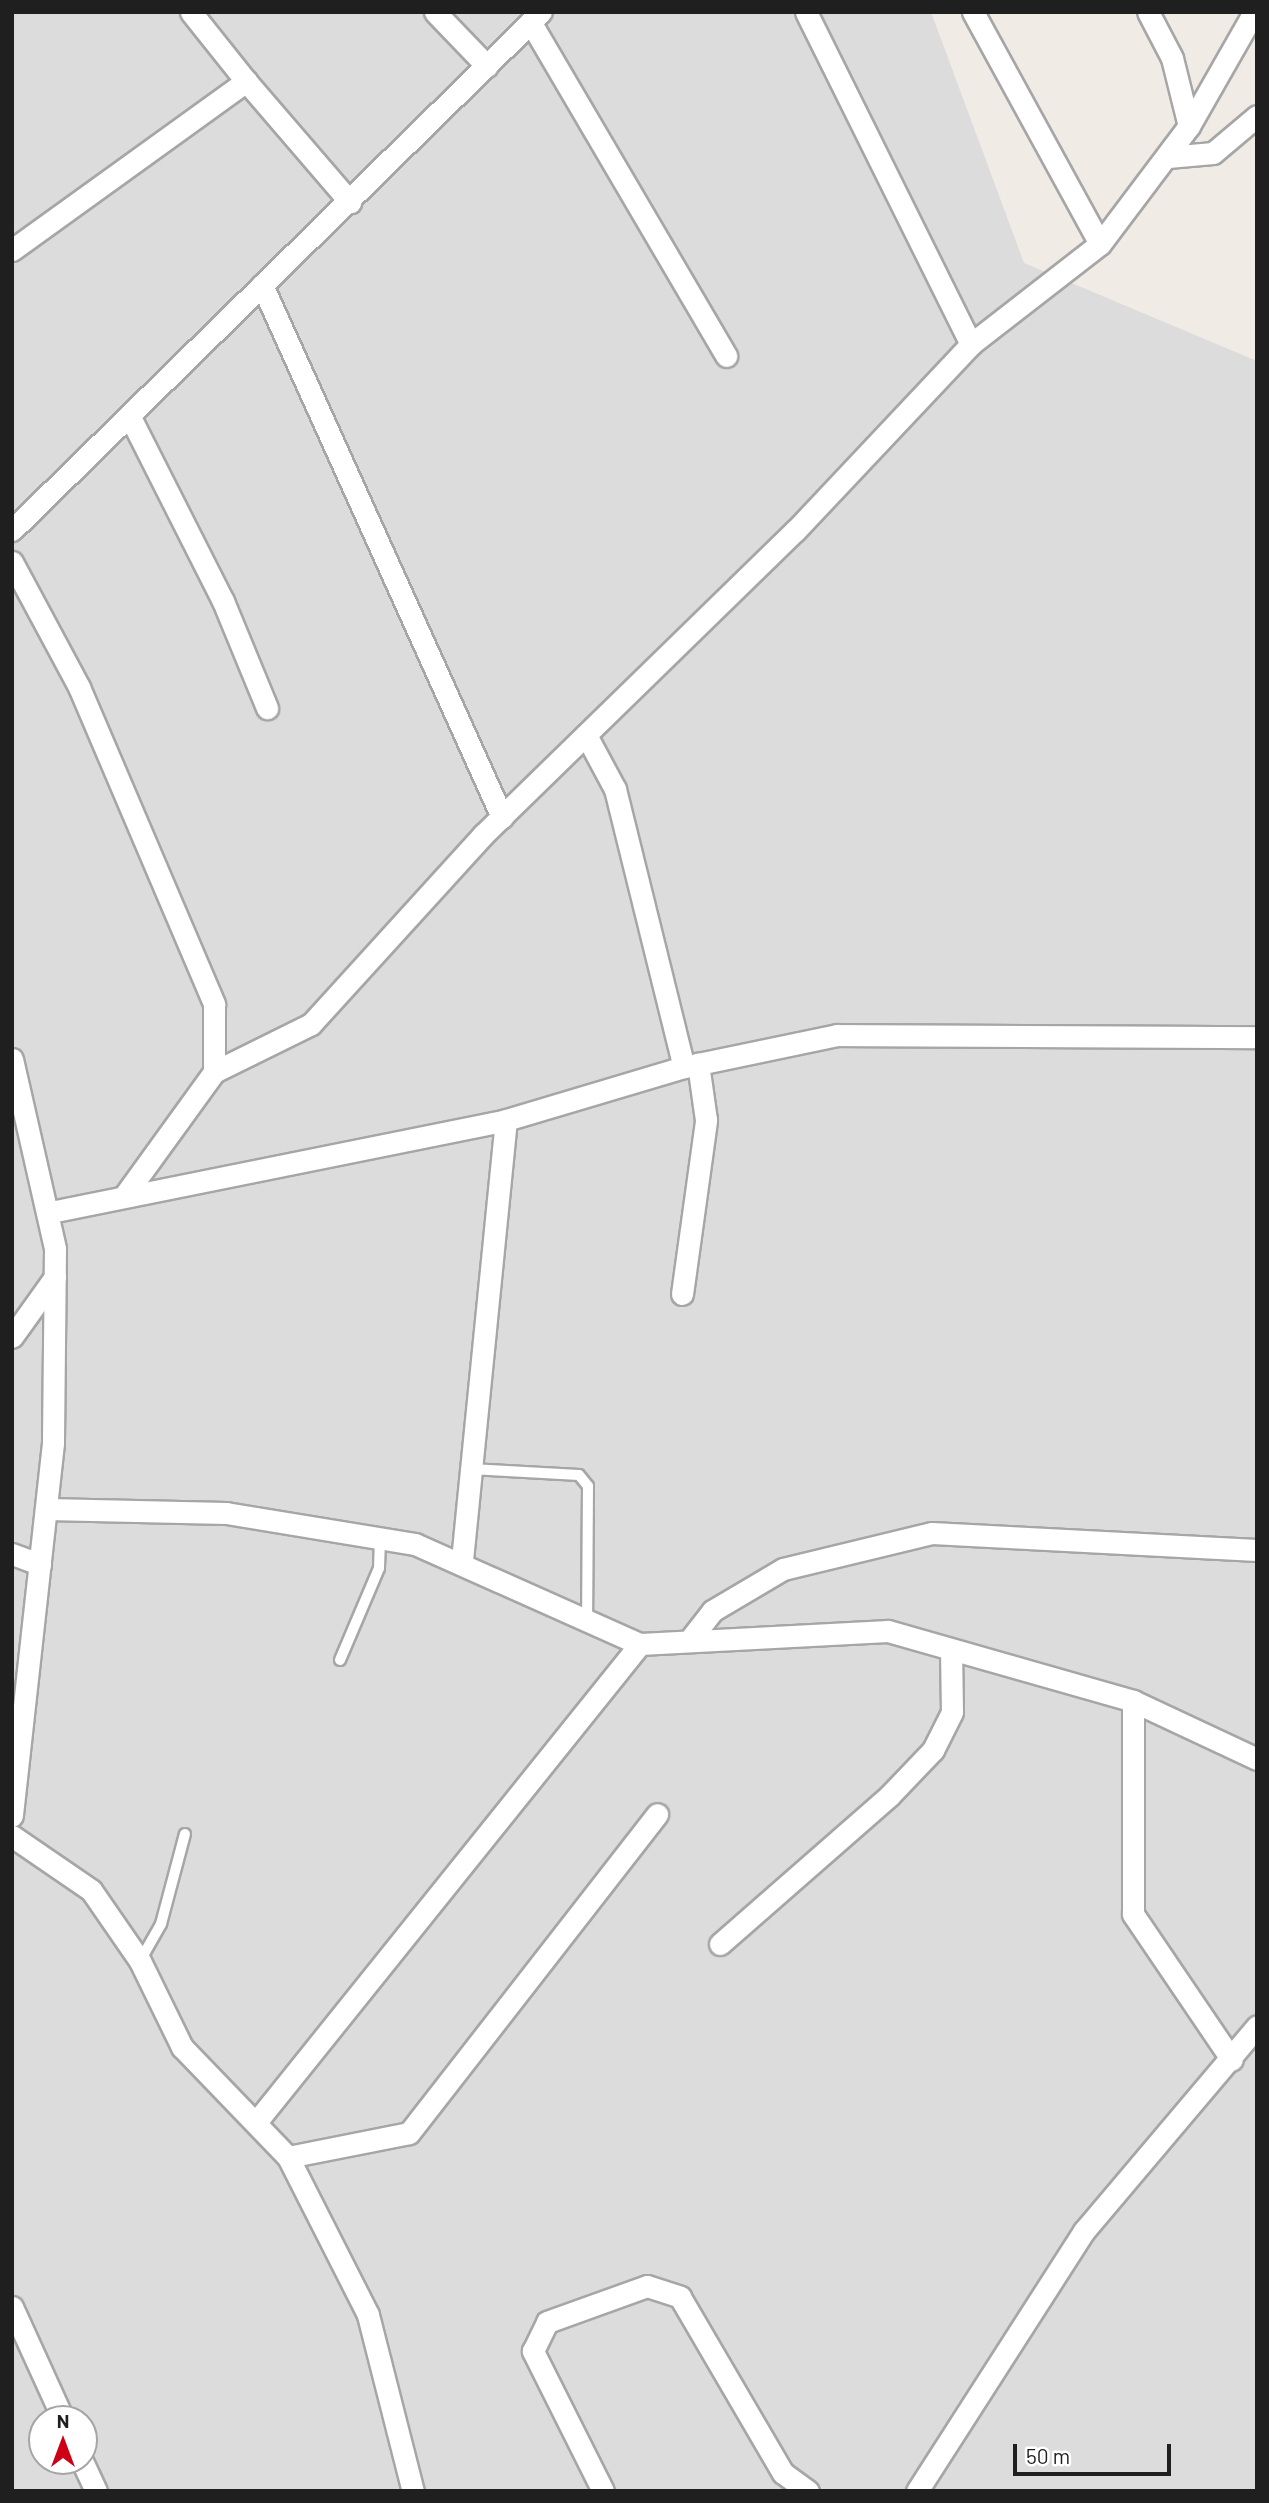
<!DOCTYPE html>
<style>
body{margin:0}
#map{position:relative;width:1269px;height:2503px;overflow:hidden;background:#f0ebe5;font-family:Barlow,sans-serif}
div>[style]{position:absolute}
.residential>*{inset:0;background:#dddcdc}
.roads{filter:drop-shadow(2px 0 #a6a6a6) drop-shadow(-2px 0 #a6a6a6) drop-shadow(0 2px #a6a6a6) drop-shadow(0 -2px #a6a6a6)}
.lane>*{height:10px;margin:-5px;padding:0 5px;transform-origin:5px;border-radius:5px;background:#fff}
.street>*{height:21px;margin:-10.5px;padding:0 10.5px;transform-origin:10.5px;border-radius:10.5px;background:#fff}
span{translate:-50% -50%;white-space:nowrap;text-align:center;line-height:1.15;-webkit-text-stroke:5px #fff;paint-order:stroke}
.frame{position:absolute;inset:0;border:14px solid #1f1f1f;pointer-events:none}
.north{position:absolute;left:28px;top:2405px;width:70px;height:70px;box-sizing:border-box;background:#fff;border:2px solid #a5a5a5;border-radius:50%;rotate:0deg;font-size:19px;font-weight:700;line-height:28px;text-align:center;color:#1f1f1f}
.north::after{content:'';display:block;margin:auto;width:24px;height:32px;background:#ce0016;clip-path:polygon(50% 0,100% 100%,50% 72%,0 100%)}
.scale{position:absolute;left:1013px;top:2444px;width:158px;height:32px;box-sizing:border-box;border:4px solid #1f1f1f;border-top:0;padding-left:9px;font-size:21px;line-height:24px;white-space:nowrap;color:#1f1f1f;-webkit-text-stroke:5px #fff;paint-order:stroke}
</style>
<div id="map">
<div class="residential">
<div style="clip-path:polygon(evenodd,12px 12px,931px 12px,1024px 263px,1257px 361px,1257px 2491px,12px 2491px,12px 12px,42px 2419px,84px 2419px,84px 2461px,42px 2461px,42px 2419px)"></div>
</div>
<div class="roads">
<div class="lane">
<div style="left:471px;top:1469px;width:108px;rotate:3.2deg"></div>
<div style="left:579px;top:1475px;width:14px;rotate:51deg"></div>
<div style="left:588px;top:1486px;width:133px;rotate:90.4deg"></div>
<div style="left:340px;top:1660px;width:100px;rotate:-67deg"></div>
<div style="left:379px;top:1568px;width:31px;rotate:-88deg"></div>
<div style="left:140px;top:1961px;width:43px;rotate:-60.4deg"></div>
<div style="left:161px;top:1924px;width:93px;rotate:-75.1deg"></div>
</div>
<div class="street">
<div style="left:435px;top:12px;width:75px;rotate:46.1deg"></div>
<div style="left:806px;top:12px;width:371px;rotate:63.6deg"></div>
<div style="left:973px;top:12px;width:264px;rotate:61.3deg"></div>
<div style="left:1148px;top:12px;width:52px;rotate:62.4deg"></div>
<div style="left:1172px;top:58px;width:70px;rotate:76deg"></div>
<div style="left:531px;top:23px;width:386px;rotate:59.6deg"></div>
<div style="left:246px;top:81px;width:160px;rotate:49.3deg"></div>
<div style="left:1168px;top:157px;width:45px;rotate:-5.1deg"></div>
<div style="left:1213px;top:153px;width:57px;rotate:-40.1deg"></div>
<div style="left:12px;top:250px;width:289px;rotate:-35.8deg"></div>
<div style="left:246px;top:81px;width:88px;rotate:-128.6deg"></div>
<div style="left:262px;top:285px;width:584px;rotate:65.72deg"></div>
<div style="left:130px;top:417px;width:206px;rotate:63.2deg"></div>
<div style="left:223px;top:601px;width:116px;rotate:67.6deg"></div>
<div style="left:12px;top:530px;width:740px;rotate:-44.4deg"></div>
<div style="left:12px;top:562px;width:142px;rotate:61.8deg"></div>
<div style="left:79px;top:687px;width:345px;rotate:66.9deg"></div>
<div style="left:214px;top:1004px;width:68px;rotate:90deg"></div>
<div style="left:214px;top:1072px;width:152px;rotate:125.9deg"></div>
<div style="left:586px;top:735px;width:61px;rotate:61.8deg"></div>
<div style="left:615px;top:789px;width:286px;rotate:76.1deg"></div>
<div style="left:12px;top:1059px;width:195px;rotate:77.2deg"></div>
<div style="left:55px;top:1249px;width:194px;rotate:90.6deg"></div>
<div style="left:53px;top:1443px;width:375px;rotate:96.3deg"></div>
<div style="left:214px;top:1072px;width:108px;rotate:-26.3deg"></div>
<div style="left:311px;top:1024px;width:256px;rotate:-47.7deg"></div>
<div style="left:483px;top:835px;width:436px;rotate:-44.3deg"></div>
<div style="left:795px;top:531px;width:257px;rotate:-46.7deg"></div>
<div style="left:971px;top:344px;width:163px;rotate:-37.8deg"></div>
<div style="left:1100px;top:244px;width:148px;rotate:-53deg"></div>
<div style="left:1189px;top:126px;width:131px;rotate:-60.3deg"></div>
<div style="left:51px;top:1212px;width:464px;rotate:-11.4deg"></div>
<div style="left:506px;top:1120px;width:186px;rotate:-16.6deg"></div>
<div style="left:684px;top:1067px;width:156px;rotate:-11.8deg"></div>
<div style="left:837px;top:1035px;width:420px;rotate:0.3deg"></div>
<div style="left:682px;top:1294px;width:176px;rotate:-82.1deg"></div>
<div style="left:706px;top:1120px;width:57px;rotate:-98.1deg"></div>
<div style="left:12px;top:1337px;width:74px;rotate:-54.4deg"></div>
<div style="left:47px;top:1509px;width:179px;rotate:1.3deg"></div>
<div style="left:226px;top:1513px;width:192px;rotate:9.3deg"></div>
<div style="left:415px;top:1544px;width:246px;rotate:24deg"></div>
<div style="left:640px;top:1644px;width:612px;rotate:128.76deg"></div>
<div style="left:12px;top:1554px;width:30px;rotate:20deg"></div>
<div style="left:462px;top:1560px;width:442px;rotate:-84.3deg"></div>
<div style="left:692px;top:1637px;width:33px;rotate:-52deg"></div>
<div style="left:712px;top:1611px;width:82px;rotate:-30.6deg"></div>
<div style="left:783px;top:1569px;width:153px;rotate:-13.6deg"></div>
<div style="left:932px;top:1533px;width:325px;rotate:3deg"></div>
<div style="left:640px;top:1644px;width:248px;rotate:-3deg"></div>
<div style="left:888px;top:1631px;width:255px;rotate:15.9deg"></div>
<div style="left:1133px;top:1701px;width:137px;rotate:25.1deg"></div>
<div style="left:1133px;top:1701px;width:213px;rotate:90deg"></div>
<div style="left:1133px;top:1914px;width:176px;rotate:55.9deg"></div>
<div style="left:12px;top:1836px;width:96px;rotate:34.4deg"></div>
<div style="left:91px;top:1890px;width:86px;rotate:55.4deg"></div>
<div style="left:140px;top:1961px;width:96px;rotate:64deg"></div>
<div style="left:182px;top:2047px;width:153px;rotate:46.1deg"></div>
<div style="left:288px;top:2157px;width:177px;rotate:63.1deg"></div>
<div style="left:368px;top:2315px;width:182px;rotate:75.7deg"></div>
<div style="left:720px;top:1944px;width:225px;rotate:-41.2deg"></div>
<div style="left:889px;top:1796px;width:64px;rotate:-46.3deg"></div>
<div style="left:933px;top:1750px;width:42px;rotate:-63.4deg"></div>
<div style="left:952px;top:1712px;width:62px;rotate:-90.9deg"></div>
<div style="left:288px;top:2157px;width:123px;rotate:-11.2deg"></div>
<div style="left:409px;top:2133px;width:404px;rotate:-52.1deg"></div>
<div style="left:12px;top:2307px;width:123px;rotate:65.5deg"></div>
<div style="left:82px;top:2461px;width:33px;rotate:65deg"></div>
<div style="left:603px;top:2491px;width:157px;rotate:-116.6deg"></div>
<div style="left:533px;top:2351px;width:32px;rotate:-64deg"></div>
<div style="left:547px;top:2322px;width:106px;rotate:-19.8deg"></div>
<div style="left:647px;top:2286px;width:35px;rotate:18deg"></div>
<div style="left:680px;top:2297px;width:204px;rotate:59.7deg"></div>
<div style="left:783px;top:2473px;width:31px;rotate:36deg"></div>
<div style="left:917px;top:2491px;width:309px;rotate:-57.3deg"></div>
<div style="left:1084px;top:2231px;width:268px;rotate:-49.8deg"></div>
</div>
</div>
<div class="frame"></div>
<div class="north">N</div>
<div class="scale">50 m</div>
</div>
